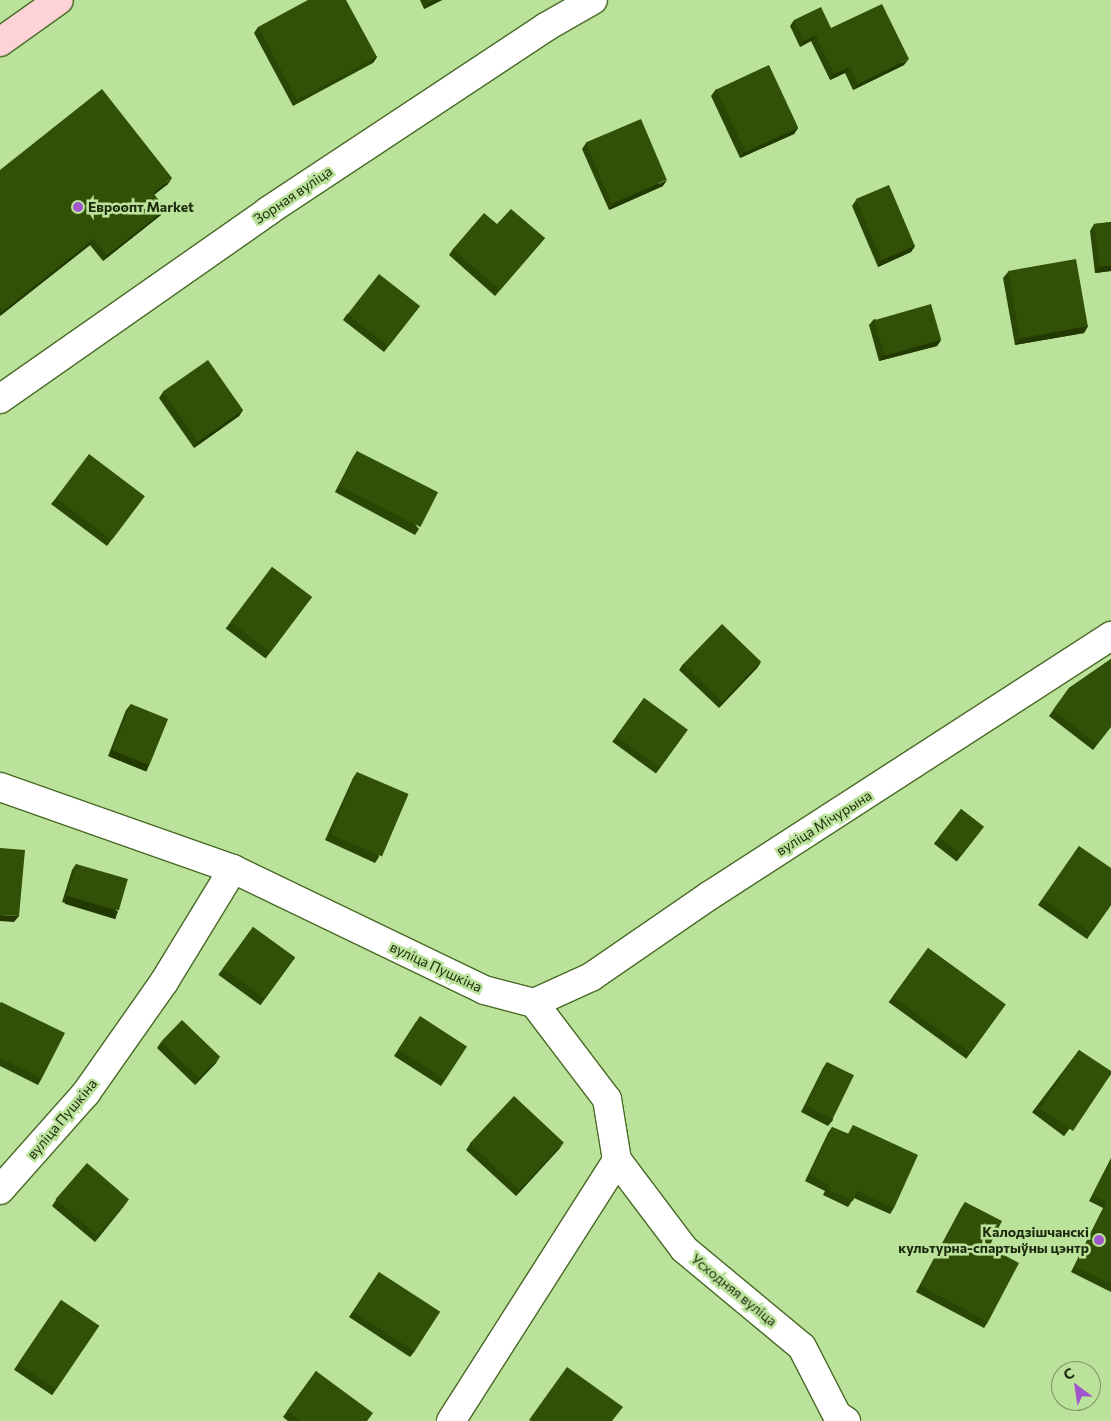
<!DOCTYPE html>
<meta charset="utf-8">
<style>
body{margin:0}
#map{position:relative;width:1111px;height:1421px;overflow:hidden;background:#bbe29a;font-family:Commissioner,sans-serif}
div>[style]{position:absolute}
.roads{filter:drop-shadow(1px 0 #496a26) drop-shadow(-1px 0 #496a26) drop-shadow(0 1px #496a26) drop-shadow(0 -1px #496a26)}
.minor>*{height:28px;margin:-14px;padding:0 14px;transform-origin:14px;border-radius:14px;background:#fff}
.major>*{height:28px;margin:-14px;padding:0 14px;transform-origin:14px;border-radius:14px;background:#fdd3d7}
.wall>*{inset:0;background:#2a4605;transform-origin:0 0}
.shaded-wall>*{inset:0;background:#223904;transform-origin:0 0}
.building>*{inset:0;background:#315106;transform-origin:0 0}
.dots>*{width:14px;height:14px;translate:-50% -50%;box-sizing:border-box;border:2px solid #bbe29a;border-radius:50%}
span{translate:-50% -50%;white-space:nowrap;text-align:center;line-height:1.15;-webkit-text-stroke:5px #bbe29a;paint-order:stroke}
.street-label{font-size:14px;color:#1b2a0d}
.poi-label{font-size:14px;color:#1b2a0d;font-weight:700}
.left{translate:0 -50%;text-align:left}
.right{translate:-100% -50%;text-align:right}
.north{position:absolute;left:1051px;top:1361px;width:50px;height:50px;box-sizing:border-box;background:#bbe29a;border:1px solid #7b9862;border-radius:50%;rotate:329deg;font-size:14px;font-weight:700;line-height:20px;text-align:center;color:#1b2a0d}
.north::after{content:'';display:block;margin:auto;width:18px;height:22px;background:#a057cb;clip-path:polygon(50% 0,100% 100%,50% 72%,0 100%)}
</style>
<div id="map">
<div class="roads">
<div class="minor">
<div style="left:0;top:399px;width:327px;rotate:-35deg"></div>
<div style="left:268px;top:211px;width:333px;rotate:-33.5deg"></div>
<div style="left:546px;top:27px;width:54px;rotate:-29.9deg"></div>
<div style="left:0;top:787px;width:247px;rotate:19.4deg"></div>
<div style="left:233px;top:869px;width:279px;rotate:25.7deg"></div>
<div style="left:484px;top:990px;width:52px;rotate:14.6deg"></div>
<div style="left:534px;top:1003px;width:121px;rotate:52.8deg"></div>
<div style="left:607px;top:1099px;width:62px;rotate:80.7deg"></div>
<div style="left:617px;top:1160px;width:111px;rotate:53deg"></div>
<div style="left:684px;top:1249px;width:153px;rotate:39.7deg"></div>
<div style="left:802px;top:1347px;width:76px;rotate:62.8deg"></div>
<div style="left:837px;top:1415px;width:11px;rotate:34deg"></div>
<div style="left:534px;top:1003px;width:63px;rotate:-24.5deg"></div>
<div style="left:591px;top:977px;width:143px;rotate:-34.5deg"></div>
<div style="left:709px;top:896px;width:479px;rotate:-32.9deg"></div>
<div style="left:0;top:1190px;width:130px;rotate:-48.4deg"></div>
<div style="left:86px;top:1093px;width:136px;rotate:-54.9deg"></div>
<div style="left:164px;top:982px;width:132px;rotate:-58.6deg"></div>
<div style="left:451px;top:1421px;width:309px;rotate:-57.5deg"></div>
</div>
<div class="major">
<div style="left:0;top:42px;width:72px;rotate:-35.4deg"></div>
</div>
</div>
<div class="wall">
<div style="clip-path:polygon(420px 0,442px 0,424px 9px)"></div>
<div style="clip-path:polygon(794px 20px,831px 28px,904px 65px,853px 90px,845px 73px,830px 80px,811px 41px,800px 47px,790px 26px)"></div>
<div style="clip-path:polygon(258px 27px,377px 57px,373px 63px,293px 106px,254px 33px)"></div>
<div style="clip-path:polygon(716px 89px,798px 128px,794px 134px,740px 158px,711px 96px)"></div>
<div style="clip-path:polygon(586px 143px,663px 186px,609px 210px,582px 149px)"></div>
<div style="clip-path:polygon(0 170px,168px 184px,154px 194px,161px 215px,103px 261px,90px 245px,0 316px)"></div>
<div style="clip-path:polygon(856px 200px,915px 246px,911px 252px,878px 267px,852px 206px)"></div>
<div style="clip-path:polygon(1111px 222px,1111px 271px,1095px 273px,1090px 231px,1094px 224px)"></div>
<div style="clip-path:polygon(497px 224px,545px 238px,540px 244px,495px 296px,449px 255px,453px 249px)"></div>
<div style="clip-path:polygon(1008px 272px,1088px 326px,1084px 333px,1015px 345px,1003px 278px)"></div>
<div style="clip-path:polygon(420px 306px,384px 352px,343px 320px,347px 314px)"></div>
<div style="clip-path:polygon(874px 319px,941px 340px,937px 346px,879px 361px,869px 325px)"></div>
<div style="clip-path:polygon(163px 392px,243px 410px,239px 416px,194px 448px,159px 398px)"></div>
<div style="clip-path:polygon(357px 451px,419px 529px,415px 535px,335px 492px,353px 457px)"></div>
<div style="clip-path:polygon(56px 498px,140px 502px,107px 546px,51px 504px)"></div>
<div style="left:272px;top:567px;width:50px;height:77px;rotate:37deg"></div>
<div style="clip-path:polygon(1111px 659px,1111px 727px,1093px 750px,1049px 716px,1069px 688px)"></div>
<div style="clip-path:polygon(761px 662px,757px 668px,719px 708px,679px 670px,683px 664px)"></div>
<div style="left:644px;top:698px;width:54px;height:54px;rotate:36deg"></div>
<div style="clip-path:polygon(131px 704px,149px 765px,145px 771px,108px 756px,126px 710px)"></div>
<div style="clip-path:polygon(357px 772px,379px 857px,375px 863px,325px 840px,353px 778px)"></div>
<div style="left:961px;top:809px;width:29px;height:44px;rotate:38deg"></div>
<div style="clip-path:polygon(1079px 846px,1111px 905px,1087px 939px,1038px 905px)"></div>
<div style="clip-path:polygon(76px 864px,118px 912px,114px 918px,62px 902px,72px 870px)"></div>
<div style="left:253px;top:927px;width:52px;height:59px;rotate:36deg"></div>
<div style="left:928px;top:948px;width:96px;height:67px;rotate:36deg"></div>
<div style="clip-path:polygon(1px 1002px,42px 1078px,38px 1085px,0 1066px,0 1004px)"></div>
<div style="clip-path:polygon(416px 1022px,445px 1080px,441px 1086px,394px 1056px)"></div>
<div style="clip-path:polygon(161px 1042px,216px 1063px,195px 1085px,157px 1048px)"></div>
<div style="left:1079px;top:1050px;width:40px;height:78px;rotate:37deg"></div>
<div style="clip-path:polygon(827px 1062px,833px 1120px,828px 1126px,801px 1112px,823px 1068px)"></div>
<div style="clip-path:polygon(853px 1125px,894px 1208px,890px 1214px,854px 1198px,848px 1207px,823px 1195px,825px 1191px,805px 1181px,828px 1133px,832px 1127px,848px 1134px)"></div>
<div style="clip-path:polygon(470px 1144px,560px 1148px,516px 1196px,466px 1150px)"></div>
<div style="clip-path:polygon(1111px 1158px,1111px 1292px,1071px 1272px,1103px 1208px,1089px 1201px)"></div>
<div style="clip-path:polygon(129px 1199px,95px 1242px,52px 1206px,56px 1200px)"></div>
<div style="clip-path:polygon(965px 1202px,989px 1247px,988px 1322px,984px 1328px,916px 1292px,961px 1208px)"></div>
<div style="clip-path:polygon(379px 1272px,415px 1351px,410px 1357px,349px 1317px)"></div>
<div style="left:61px;top:1300px;width:46px;height:84px;rotate:34deg"></div>
<div style="clip-path:polygon(316px 1371px,367px 1421px,288px 1421px,283px 1417px)"></div>
</div>
<div class="shaded-wall">
<div style="clip-path:polygon(434px 0,442px 0,424px 9px,429px 3px)"></div>
<div style="clip-path:polygon(816px 35px,811px 41px,800px 47px,804px 41px)"></div>
<div style="left:377px;top:57px;width:7px;height:91px;rotate:124deg"></div>
<div style="clip-path:polygon(909px 59px,904px 65px,853px 90px,858px 84px)"></div>
<div style="clip-path:polygon(850px 67px,845px 73px,830px 80px,834px 74px)"></div>
<div style="clip-path:polygon(798px 128px,794px 134px,740px 158px,744px 152px)"></div>
<div style="clip-path:polygon(172px 178px,168px 184px,149px 199px,153px 193px)"></div>
<div style="clip-path:polygon(667px 180px,663px 186px,609px 210px,613px 204px)"></div>
<div style="clip-path:polygon(166px 209px,161px 215px,103px 261px,107px 255px)"></div>
<div style="clip-path:polygon(94px 239px,90px 245px,0 316px,3px 311px)"></div>
<div style="clip-path:polygon(915px 246px,911px 252px,878px 267px,882px 260px)"></div>
<div style="clip-path:polygon(1111px 265px,1111px 271px,1095px 273px,1100px 267px)"></div>
<div style="clip-path:polygon(1088px 326px,1084px 333px,1015px 345px,1020px 339px)"></div>
<div style="clip-path:polygon(941px 340px,937px 346px,879px 361px,883px 355px)"></div>
<div style="clip-path:polygon(243px 410px,239px 416px,194px 448px,198px 442px)"></div>
<div style="clip-path:polygon(761px 662px,757px 668px,719px 708px,723px 702px)"></div>
<div style="left:112px;top:750px;width:40px;height:7px;rotate:22deg"></div>
<div style="left:67px;top:896px;width:53px;height:8px;rotate:17deg"></div>
<div style="clip-path:polygon(0 915px,19px 916px,14px 922px,0 921px)"></div>
<div style="clip-path:polygon(220px 1057px,216px 1063px,195px 1085px,199px 1078px)"></div>
<div style="clip-path:polygon(564px 1142px,560px 1148px,516px 1196px,520px 1190px)"></div>
<div style="clip-path:polygon(129px 1199px,125px 1205px,95px 1242px,99px 1236px)"></div>
</div>
<div class="building">
<div style="clip-path:polygon(308px 0,346px 0,377px 57px,297px 100px,258px 27px)"></div>
<div style="clip-path:polygon(427px 0,434px 0,429px 3px)"></div>
<div style="clip-path:polygon(882px 4px,909px 59px,858px 84px,850px 67px,834px 74px,816px 35px,804px 41px,794px 20px,821px 7px,831px 28px)"></div>
<div style="left:769px;top:65px;width:69px;height:58px;rotate:65deg"></div>
<div style="clip-path:polygon(102px 89px,172px 178px,153px 193px,166px 209px,107px 255px,94px 239px,3px 311px,0 307px,0 170px)"></div>
<div style="left:641px;top:119px;width:66px;height:60px;rotate:67deg"></div>
<div style="left:889px;top:185px;width:66px;height:36px;rotate:67deg"></div>
<div style="clip-path:polygon(511px 209px,545px 238px,500px 290px,453px 249px,484px 213px,497px 224px)"></div>
<div style="clip-path:polygon(1111px 222px,1111px 265px,1100px 267px,1094px 224px)"></div>
<div style="left:1076px;top:259px;width:68px;height:69px;rotate:80deg"></div>
<div style="left:379px;top:274px;width:52px;height:51px;rotate:38deg"></div>
<div style="left:931px;top:304px;width:37px;height:59px;rotate:74deg"></div>
<div style="left:208px;top:360px;width:61px;height:55px;rotate:55deg"></div>
<div style="left:357px;top:451px;width:91px;height:39px;rotate:27deg"></div>
<div style="left:89px;top:454px;width:70px;height:55px;rotate:37deg"></div>
<div style="left:272px;top:567px;width:50px;height:69px;rotate:37deg"></div>
<div style="left:722px;top:624px;width:54px;height:56px;rotate:44deg"></div>
<div style="clip-path:polygon(1111px 659px,1111px 726px,1097px 744px,1053px 710px,1069px 688px)"></div>
<div style="left:644px;top:698px;width:54px;height:47px;rotate:36deg"></div>
<div style="left:131px;top:704px;width:40px;height:50px;rotate:22deg"></div>
<div style="left:357px;top:772px;width:56px;height:68px;rotate:23deg"></div>
<div style="left:961px;top:809px;width:29px;height:36px;rotate:38deg"></div>
<div style="clip-path:polygon(1079px 846px,1111px 868px,1111px 905px,1091px 933px,1043px 899px)"></div>
<div style="clip-path:polygon(0 848px,25px 850px,19px 916px,0 915px)"></div>
<div style="left:76px;top:864px;width:54px;height:33px;rotate:16deg"></div>
<div style="left:253px;top:927px;width:52px;height:51px;rotate:36deg"></div>
<div style="left:928px;top:948px;width:96px;height:60px;rotate:36deg"></div>
<div style="clip-path:polygon(1px 1002px,65px 1033px,42px 1078px,0 1058px,0 1005px)"></div>
<div style="left:420px;top:1016px;width:56px;height:40px;rotate:33deg"></div>
<div style="left:182px;top:1020px;width:53px;height:30px;rotate:44deg"></div>
<div style="clip-path:polygon(1079px 1050px,1111px 1071px,1111px 1074px,1073px 1131px,1040px 1109px)"></div>
<div style="left:827px;top:1062px;width:30px;height:49px;rotate:26deg"></div>
<div style="left:514px;top:1096px;width:68px;height:65px;rotate:43deg"></div>
<div style="clip-path:polygon(853px 1125px,918px 1155px,894px 1208px,857px 1191px,853px 1201px,827px 1189px,830px 1185px,809px 1175px,832px 1127px,849px 1134px)"></div>
<div style="clip-path:polygon(1111px 1160px,1111px 1284px,1075px 1266px,1107px 1202px,1093px 1195px)"></div>
<div style="left:87px;top:1163px;width:55px;height:48px;rotate:41deg"></div>
<div style="clip-path:polygon(965px 1202px,1002px 1221px,989px 1247px,1019px 1263px,988px 1322px,921px 1286px)"></div>
<div style="left:379px;top:1272px;width:73px;height:47px;rotate:33deg"></div>
<div style="left:61px;top:1300px;width:46px;height:77px;rotate:34deg"></div>
<div style="clip-path:polygon(567px 1367px,623px 1407px,612px 1421px,531px 1421px,529px 1420px)"></div>
<div style="clip-path:polygon(316px 1371px,373px 1413px,367px 1421px,301px 1421px,287px 1411px)"></div>
</div>
<div class="dots">
<div style="left:78px;top:207px;background:#a057cb"></div>
<div style="left:1099px;top:1240px;background:#a057cb"></div>
</div>
<div class="street-label">
<span style="left:293px;top:195px;rotate:-34deg">Зорная вуліца</span>
<span style="left:824px;top:823px;rotate:-32deg">вуліца Мічурына</span>
<span style="left:436px;top:967px;rotate:25deg">вуліца Пушкіна</span>
<span style="left:62px;top:1119px;rotate:-50deg">вуліца Пушкіна</span>
<span style="left:734px;top:1290px;rotate:39deg">Усходняя вуліца</span>
</div>
<div class="poi-label">
<span class="left" style="left:88px;top:207px">Евроопт Market</span>
<span class="right" style="left:1089px;top:1240px">Калодзішчанскі<br>культурна-спартыўны цэнтр</span>
</div>
<div class="north">С</div>
</div>
